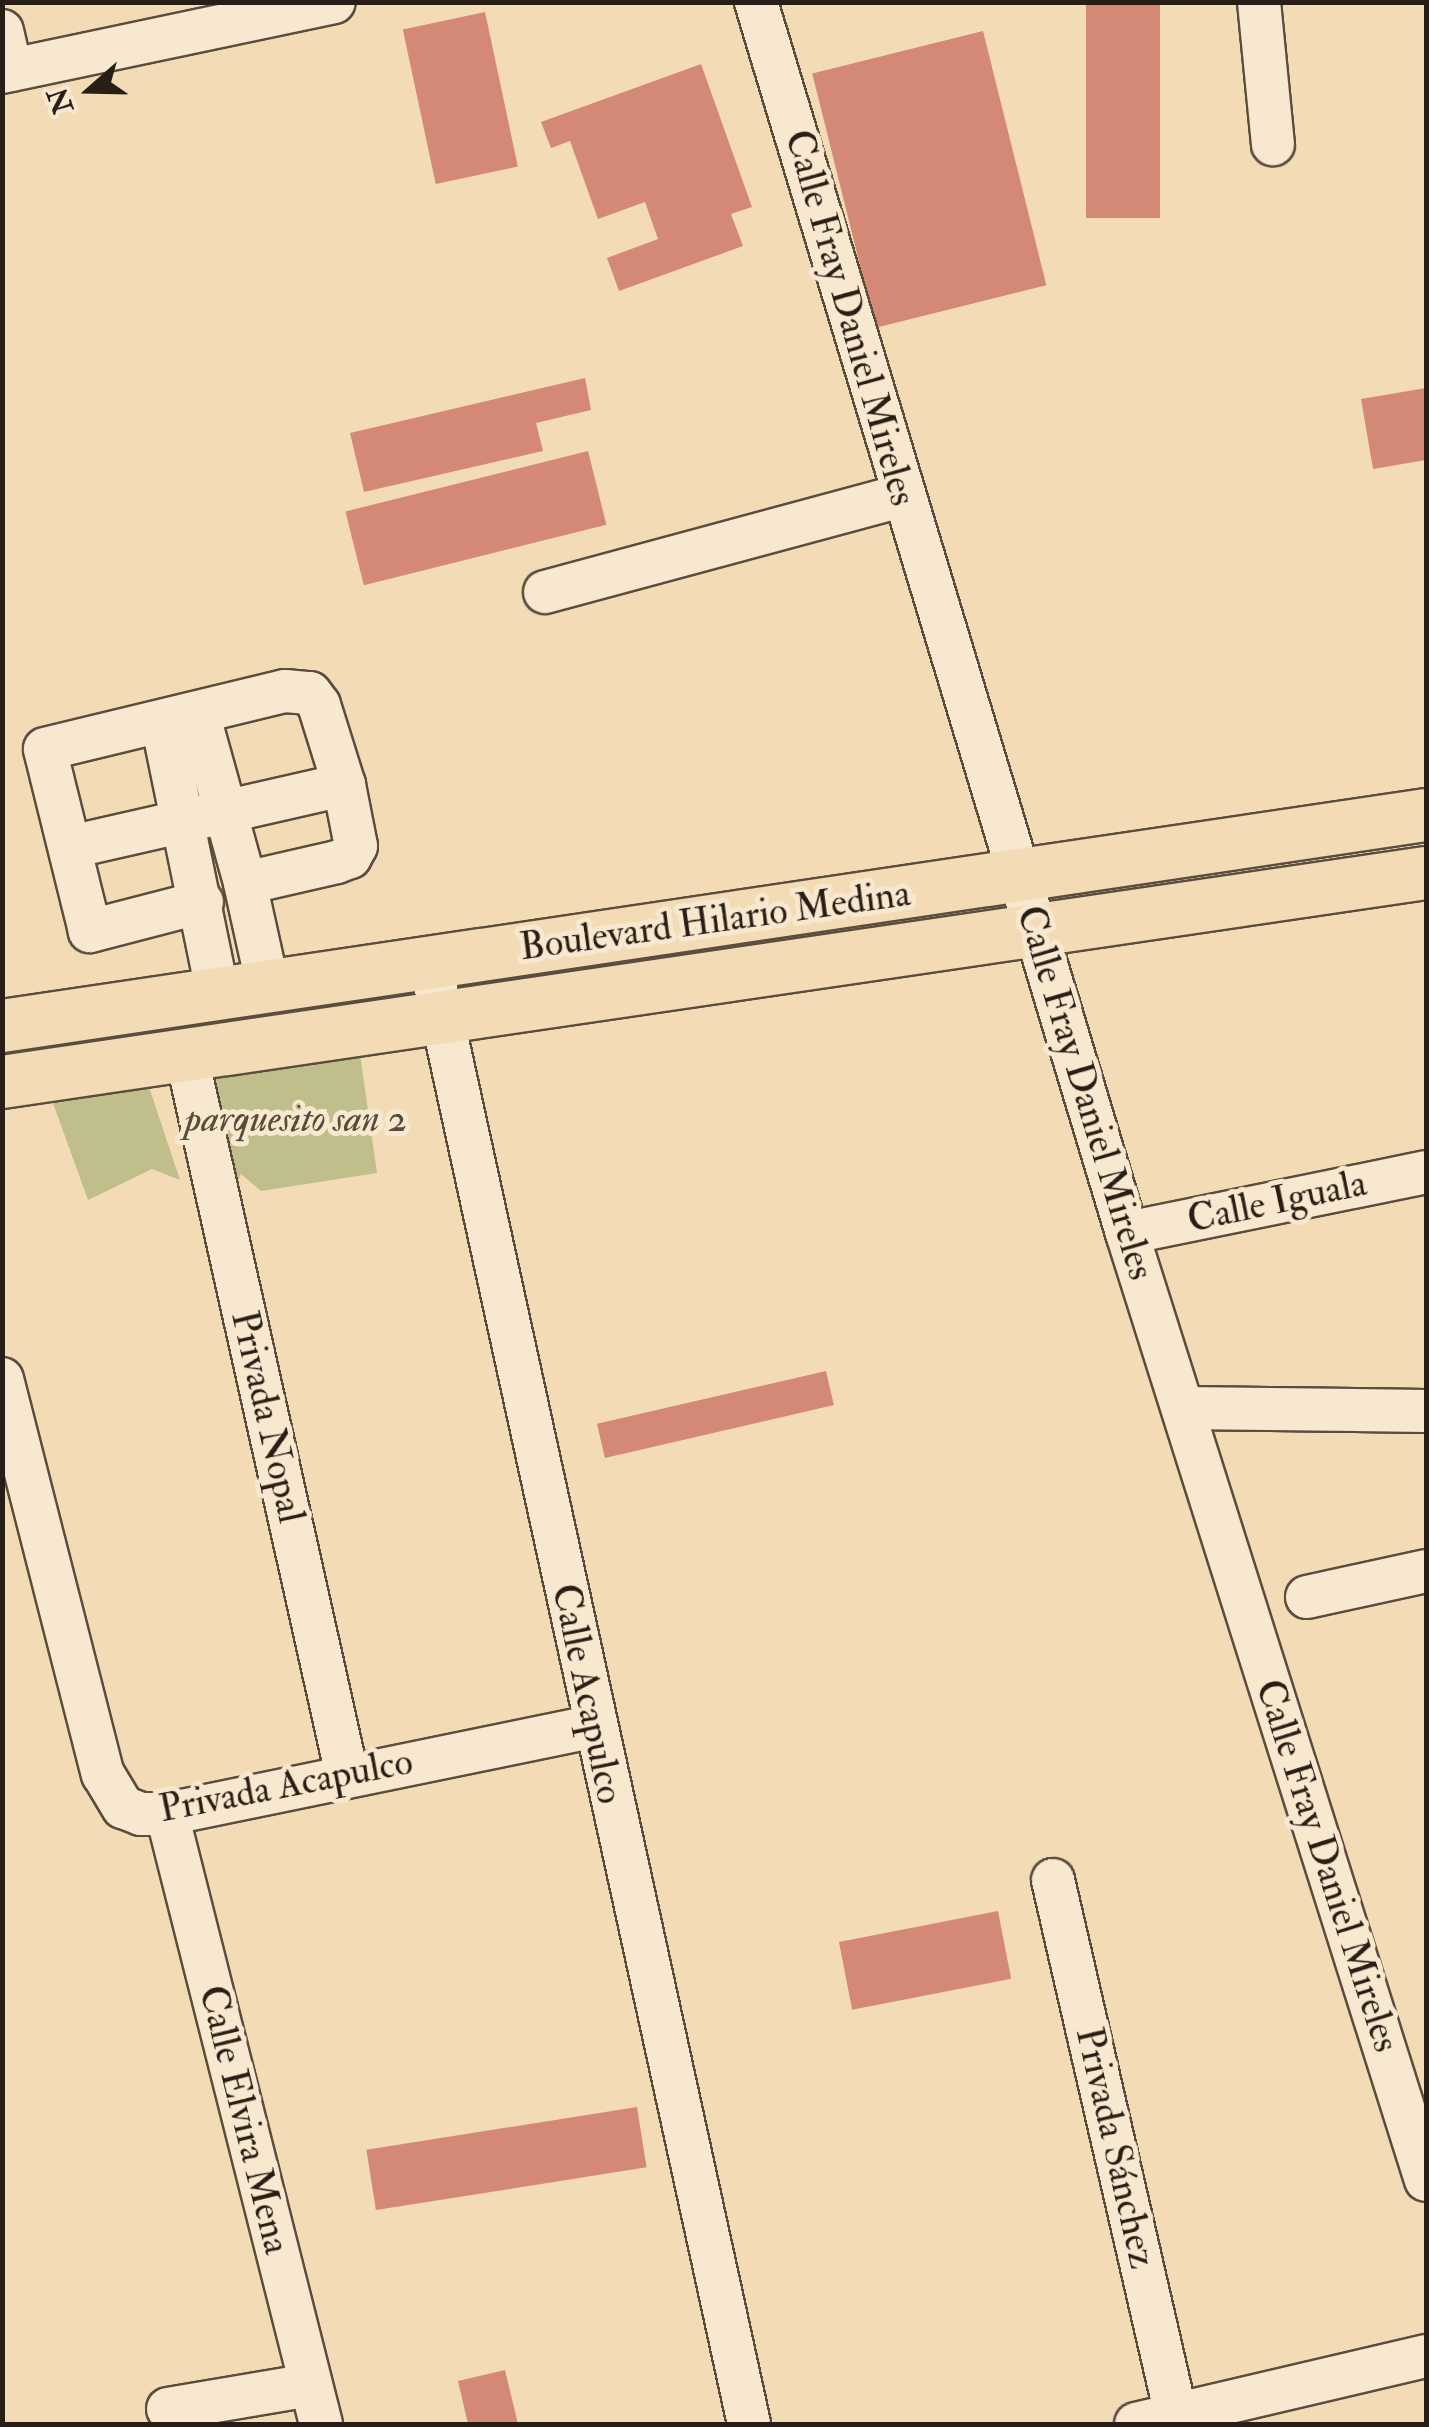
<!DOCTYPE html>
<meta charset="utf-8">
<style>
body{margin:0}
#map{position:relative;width:1429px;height:2427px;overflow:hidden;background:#f3dbb5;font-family:"IM FELL Double Pica",serif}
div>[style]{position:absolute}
.green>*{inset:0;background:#c0be8a}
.building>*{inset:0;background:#d48977;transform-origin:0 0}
.roads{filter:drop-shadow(2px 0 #5b4d3e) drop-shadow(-2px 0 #5b4d3e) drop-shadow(0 2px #5b4d3e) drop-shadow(0 -2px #5b4d3e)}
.minor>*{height:42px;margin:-21px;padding:0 21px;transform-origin:21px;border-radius:21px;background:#f7e8cf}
.major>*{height:52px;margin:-26px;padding:0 26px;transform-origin:26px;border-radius:26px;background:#f3dbb5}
span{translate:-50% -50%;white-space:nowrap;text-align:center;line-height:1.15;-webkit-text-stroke:10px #f7e8cf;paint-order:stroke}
.street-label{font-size:38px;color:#281e16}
.park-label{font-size:38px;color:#564e39;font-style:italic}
.frame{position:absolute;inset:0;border:5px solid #281e16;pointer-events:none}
.north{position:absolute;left:40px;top:40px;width:100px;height:100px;-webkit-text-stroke:8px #f7e8cf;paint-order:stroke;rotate:250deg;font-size:28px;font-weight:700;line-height:40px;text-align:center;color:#281e16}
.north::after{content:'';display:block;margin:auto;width:35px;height:45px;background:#281e16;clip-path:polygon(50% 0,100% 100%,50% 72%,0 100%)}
</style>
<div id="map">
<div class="green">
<div style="clip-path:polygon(359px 1047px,377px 1173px,261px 1191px,241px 1174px,235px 1188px,213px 1066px)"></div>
<div style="clip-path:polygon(142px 1066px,180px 1180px,152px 1169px,88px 1200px,45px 1081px)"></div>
</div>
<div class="building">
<div style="left:1086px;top:2px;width:74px;height:216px"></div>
<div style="left:485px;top:12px;width:158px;height:84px;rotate:78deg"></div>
<div style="left:983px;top:31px;width:262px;height:176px;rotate:76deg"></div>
<div style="clip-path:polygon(701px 64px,752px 207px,731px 214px,743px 246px,619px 291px,607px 258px,658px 239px,645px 202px,598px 219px,570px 141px,551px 148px,541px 122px)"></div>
<div style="clip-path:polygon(585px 378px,591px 410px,536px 423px,543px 451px,364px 492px,350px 433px)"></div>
<div style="clip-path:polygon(1426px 388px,1426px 460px,1373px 469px,1361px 399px)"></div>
<div style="left:588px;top:451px;width:76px;height:250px;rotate:76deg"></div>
<div style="left:826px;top:1371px;width:35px;height:235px;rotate:77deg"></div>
<div style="left:998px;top:1911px;width:69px;height:162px;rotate:79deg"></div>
<div style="left:637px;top:2107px;width:61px;height:274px;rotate:81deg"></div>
<div style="clip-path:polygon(505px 2370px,518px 2424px,468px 2424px,458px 2381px)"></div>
</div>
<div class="roads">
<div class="minor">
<div style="left:756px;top:2px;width:1286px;rotate:73.23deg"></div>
<div style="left:1127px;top:1233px;width:993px;rotate:72.48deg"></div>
<div style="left:1259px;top:2px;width:143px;rotate:84.4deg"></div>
<div style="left:2px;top:31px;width:40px;rotate:77deg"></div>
<div style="left:2px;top:72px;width:339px;rotate:-11.9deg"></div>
<div style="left:545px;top:592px;width:370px;rotate:-15.1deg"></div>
<div style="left:198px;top:713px;width:176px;rotate:74.5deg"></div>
<div style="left:245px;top:883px;width:107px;rotate:77.5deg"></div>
<div style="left:162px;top:722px;width:278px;rotate:78.4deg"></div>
<div style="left:70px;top:847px;width:281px;rotate:-12.8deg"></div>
<div style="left:202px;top:902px;width:116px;rotate:165.5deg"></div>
<div style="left:90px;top:931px;width:187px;rotate:-103.9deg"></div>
<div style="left:45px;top:749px;width:247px;rotate:-13.6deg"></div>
<div style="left:285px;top:691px;width:25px;rotate:5deg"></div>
<div style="left:310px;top:693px;width:15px;rotate:53deg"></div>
<div style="left:319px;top:705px;width:84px;rotate:72.6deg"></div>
<div style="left:344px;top:785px;width:62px;rotate:78.9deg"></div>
<div style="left:356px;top:846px;width:13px;rotate:119deg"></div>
<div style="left:350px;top:857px;width:14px;rotate:159deg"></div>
<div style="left:337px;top:862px;width:94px;rotate:167.1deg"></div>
<div style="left:430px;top:962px;width:1496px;rotate:77.69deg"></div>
<div style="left:187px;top:1058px;width:735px;rotate:77.42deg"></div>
<div style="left:1127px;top:1233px;width:305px;rotate:-11.5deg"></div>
<div style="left:2px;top:1379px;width:408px;rotate:75.7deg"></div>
<div style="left:103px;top:1774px;width:39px;rotate:59deg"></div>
<div style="left:123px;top:1807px;width:19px;rotate:21deg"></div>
<div style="left:141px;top:1814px;width:26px"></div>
<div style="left:167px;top:1814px;width:436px;rotate:-11.6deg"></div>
<div style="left:1183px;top:1408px;width:243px;rotate:0.7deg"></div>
<div style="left:1307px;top:1597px;width:122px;rotate:-12.3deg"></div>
<div style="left:167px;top:1814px;width:629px;rotate:75.83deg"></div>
<div style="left:1053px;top:1880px;width:549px;rotate:77.05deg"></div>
<div style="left:168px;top:2409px;width:144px;rotate:-9.6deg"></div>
<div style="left:1136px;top:2424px;width:298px;rotate:-13.2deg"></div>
</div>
<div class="major">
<div style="left:2px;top:1026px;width:1440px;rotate:-8.43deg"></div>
<div style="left:2px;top:1082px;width:1439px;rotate:-8.35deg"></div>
</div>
</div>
<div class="street-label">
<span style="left:850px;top:318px;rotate:74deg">Calle Fray Daniel Mireles</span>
<span style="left:715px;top:921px;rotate:-8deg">Boulevard Hilario Medina</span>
<span style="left:1085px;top:1093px;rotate:73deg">Calle Fray Daniel Mireles</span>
<span style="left:1277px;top:1202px;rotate:-12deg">Calle Iguala</span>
<span style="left:267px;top:1417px;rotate:77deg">Privada Nopal</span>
<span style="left:587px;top:1694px;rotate:78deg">Calle Acapulco</span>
<span style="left:286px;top:1786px;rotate:-11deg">Privada Acapulco</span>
<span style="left:1327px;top:1866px;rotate:72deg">Calle Fray Daniel Mireles</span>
<span style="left:244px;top:2120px;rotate:76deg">Calle Elvira Mena</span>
<span style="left:1115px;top:2148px;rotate:77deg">Privada Sánchez</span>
</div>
<div class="park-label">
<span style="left:296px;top:1120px">parquesito san 2</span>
</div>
<div class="frame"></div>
<div class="north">N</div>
</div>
